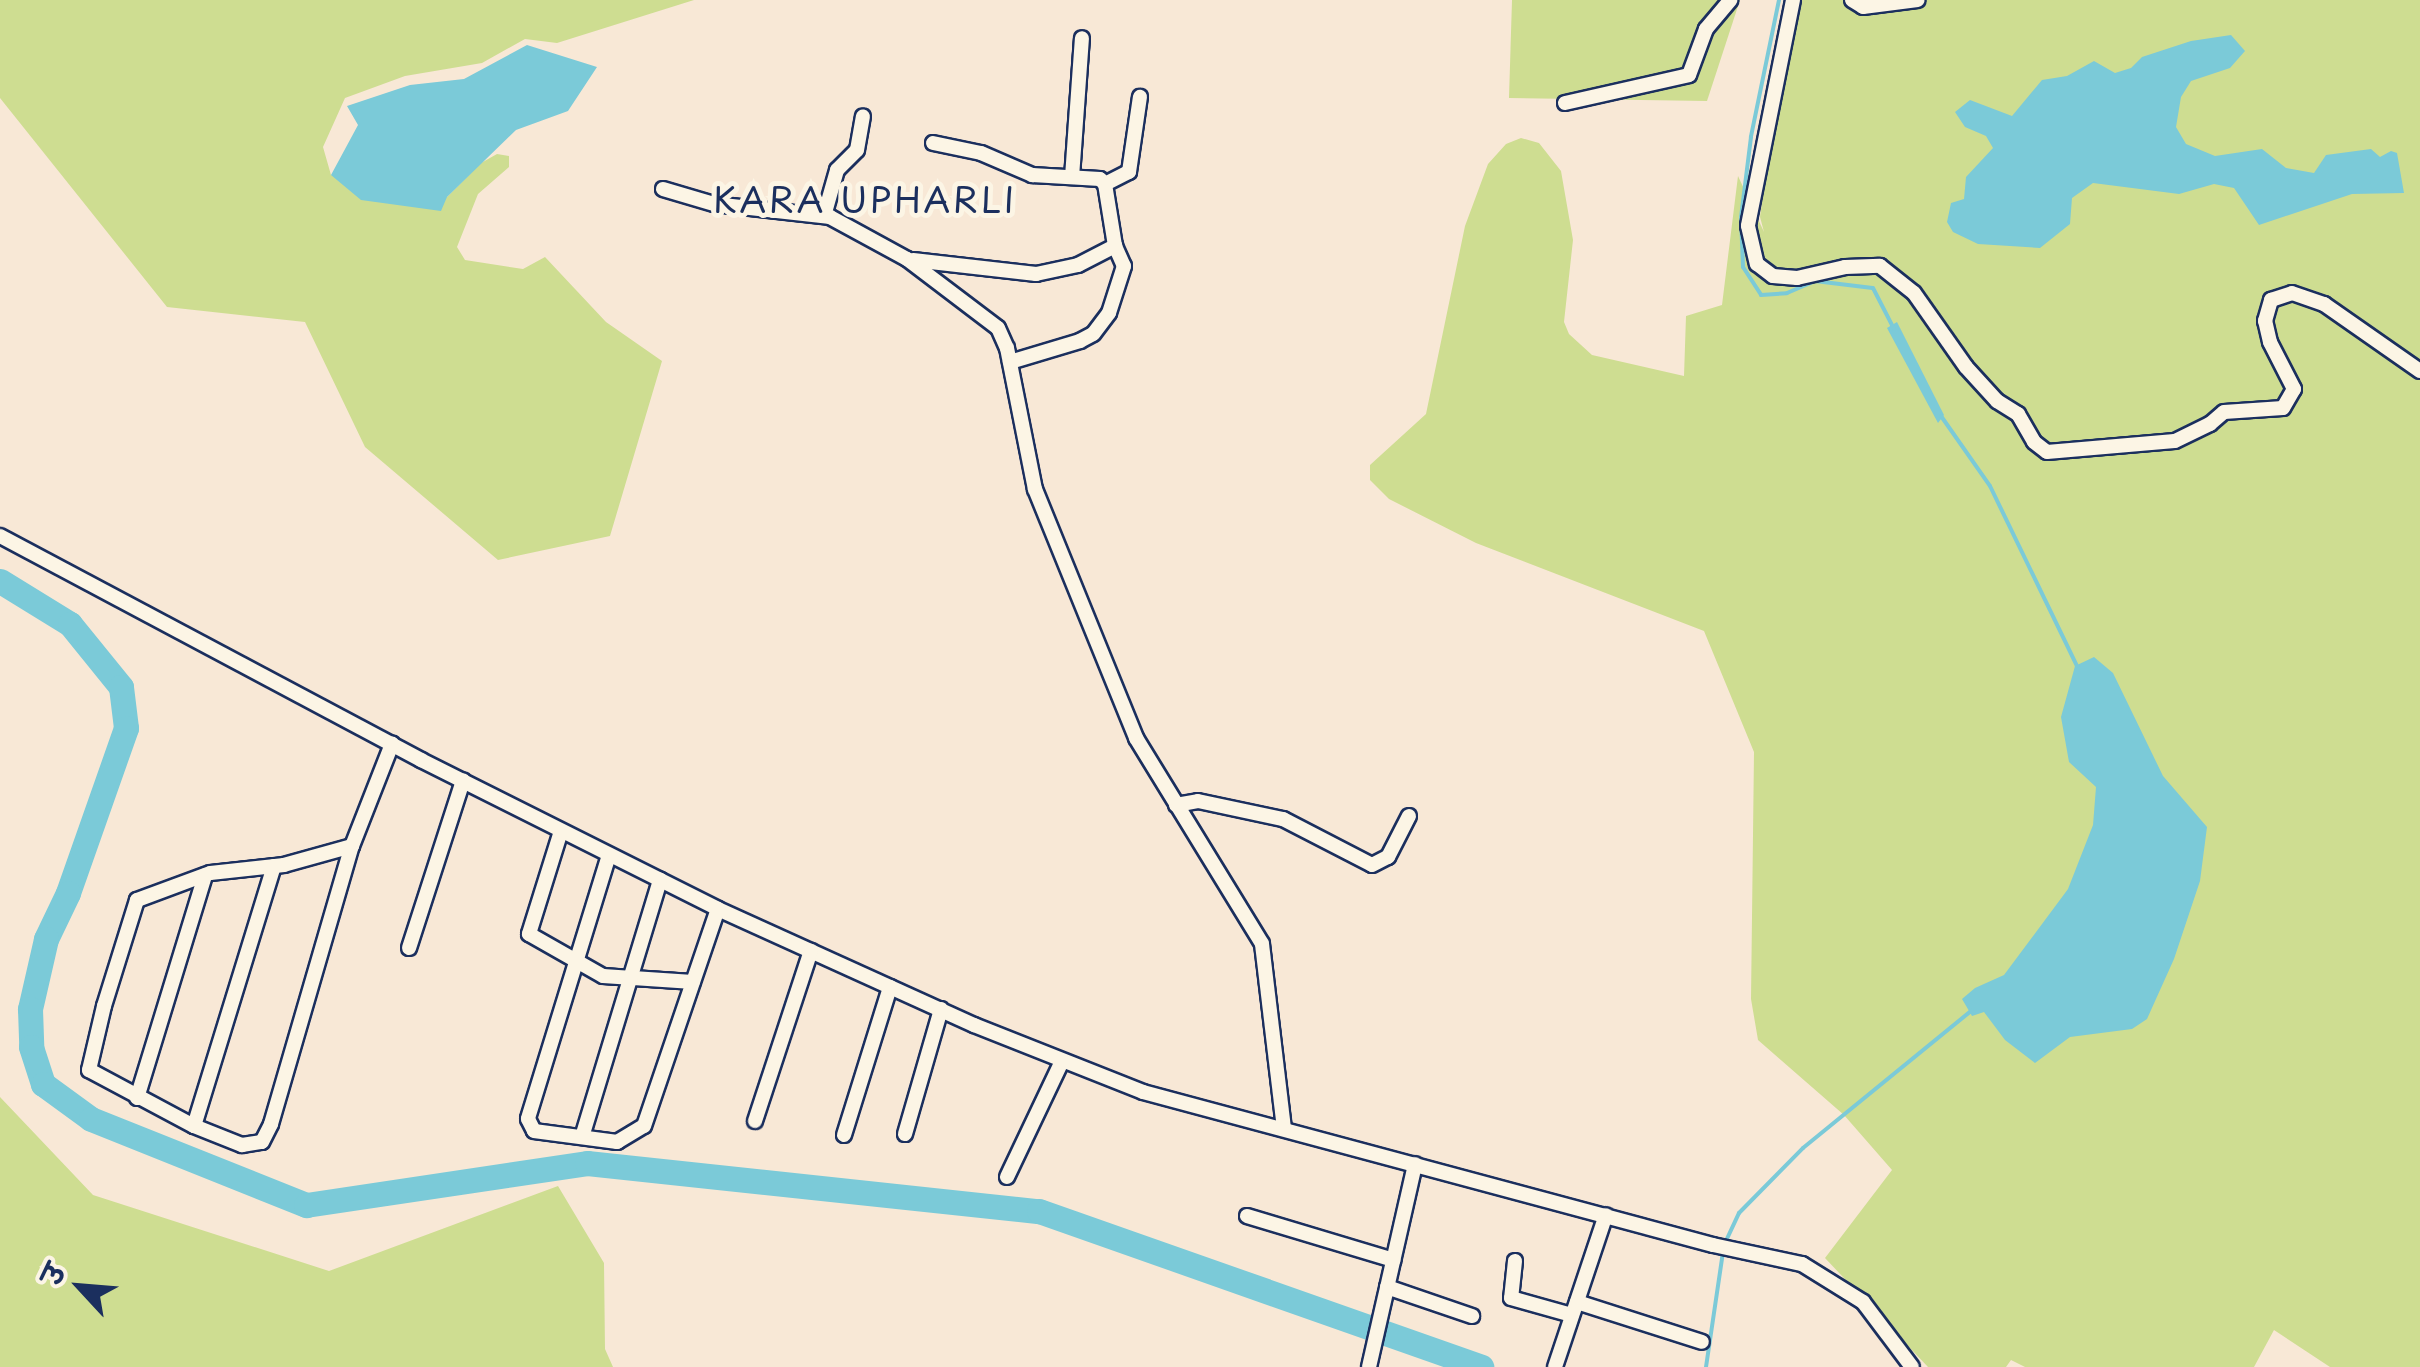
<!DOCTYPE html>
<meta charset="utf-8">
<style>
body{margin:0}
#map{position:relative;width:2420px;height:1367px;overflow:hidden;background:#f8e8d6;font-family:"Playpen Sans","Playpen Sans Deva",sans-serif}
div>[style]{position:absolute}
.green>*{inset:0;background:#cedd91}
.water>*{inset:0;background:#7bcad8}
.stream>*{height:4px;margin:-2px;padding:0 2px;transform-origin:2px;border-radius:2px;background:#7bcad8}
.river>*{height:25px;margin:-12.5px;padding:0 12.5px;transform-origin:12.5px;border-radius:12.5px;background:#7bcad8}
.roads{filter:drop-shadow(2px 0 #1b2f5e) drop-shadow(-2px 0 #1b2f5e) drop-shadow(0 2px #1b2f5e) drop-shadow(0 -2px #1b2f5e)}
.minor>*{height:14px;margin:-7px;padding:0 7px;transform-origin:7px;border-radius:7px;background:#fcf5e5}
span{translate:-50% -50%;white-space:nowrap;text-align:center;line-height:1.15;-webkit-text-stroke:10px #fcf5e5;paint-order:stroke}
.quarter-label{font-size:35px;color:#1b2f5e;letter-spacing:2.5px}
.north{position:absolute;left:30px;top:1237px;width:100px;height:100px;-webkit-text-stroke:8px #fcf5e5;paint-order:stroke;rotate:296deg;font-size:28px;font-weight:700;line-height:40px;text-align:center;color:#1b2f5e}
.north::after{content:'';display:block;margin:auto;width:35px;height:45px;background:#1b2f5e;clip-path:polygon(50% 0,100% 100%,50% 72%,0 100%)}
</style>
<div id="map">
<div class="green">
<div style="clip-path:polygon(0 0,694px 0,557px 43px,525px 39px,482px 63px,405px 76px,345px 98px,323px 147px,331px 175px,447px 197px,481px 163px,497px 154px,509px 156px,509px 167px,478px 194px,457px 247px,465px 260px,523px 269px,545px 257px,606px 322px,662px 361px,610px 536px,498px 560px,365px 447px,305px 322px,167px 307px,0 98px)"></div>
<div style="clip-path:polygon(1512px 0,1740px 0,1707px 101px,1509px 98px)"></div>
<div style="clip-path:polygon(1800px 0,2420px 0,2420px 1367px,2330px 1367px,2274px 1330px,2254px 1367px,2025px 1367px,2011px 1360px,2006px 1367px,1928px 1367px,1825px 1258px,1892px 1170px,1844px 1115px,1758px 1040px,1751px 999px,1754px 752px,1704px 631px,1476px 543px,1389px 499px,1370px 480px,1370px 465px,1426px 414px,1465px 226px,1488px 164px,1506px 144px,1521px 138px,1539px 143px,1561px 171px,1573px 240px,1564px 322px,1569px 334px,1592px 355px,1684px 376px,1686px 316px,1722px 305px,1738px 176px,1764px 232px,1760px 217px,1770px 139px)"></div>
<div style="clip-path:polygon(0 1097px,93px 1195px,329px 1271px,558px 1186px,604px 1263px,605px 1349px,613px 1367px,0 1367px)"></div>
</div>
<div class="water">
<div style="clip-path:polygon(2231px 35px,2245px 51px,2230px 68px,2191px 81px,2181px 97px,2176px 127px,2186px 144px,2215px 156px,2262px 149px,2286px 168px,2314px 173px,2326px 155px,2371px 149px,2380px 157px,2391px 151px,2397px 153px,2404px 193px,2352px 194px,2259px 225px,2234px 188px,2214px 184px,2179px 194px,2093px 183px,2072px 198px,2070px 224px,2040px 248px,1978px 244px,1953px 232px,1947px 222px,1951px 203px,1964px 199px,1966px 177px,1993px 148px,1986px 136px,1965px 127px,1955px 112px,1970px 100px,2012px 116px,2042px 80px,2067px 76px,2094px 61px,2115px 73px,2131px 68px,2142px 57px,2191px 41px)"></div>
<div style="clip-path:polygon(527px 45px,597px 67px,568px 111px,516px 130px,447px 197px,441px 211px,361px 200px,331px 175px,358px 125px,347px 106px,410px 85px,464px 79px)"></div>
<div style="clip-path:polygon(1897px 322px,1944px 415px,1938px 423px,1887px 328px)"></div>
<div style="clip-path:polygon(2094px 657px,2113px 673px,2163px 776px,2207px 827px,2200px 881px,2174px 959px,2147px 1019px,2132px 1029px,2070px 1037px,2035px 1063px,2005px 1040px,1984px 1012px,1972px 1016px,1962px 999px,1975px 988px,2004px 975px,2068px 889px,2093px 825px,2096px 787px,2069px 762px,2061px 717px,2075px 666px)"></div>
</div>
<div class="stream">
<div style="left:1779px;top:0;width:140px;rotate:101.6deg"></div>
<div style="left:1751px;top:137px;width:81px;rotate:97.1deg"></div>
<div style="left:1741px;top:217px;width:50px;rotate:87.7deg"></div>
<div style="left:1743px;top:267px;width:33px;rotate:57deg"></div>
<div style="left:1761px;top:295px;width:26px;rotate:-4deg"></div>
<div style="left:1787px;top:293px;width:30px;rotate:-23deg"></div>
<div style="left:1815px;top:281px;width:58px;rotate:6.9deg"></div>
<div style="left:1873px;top:288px;width:46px;rotate:62.9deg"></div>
<div style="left:1941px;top:416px;width:85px;rotate:55deg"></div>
<div style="left:1990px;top:486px;width:200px;rotate:64.2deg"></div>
<div style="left:1725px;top:1243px;width:33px;rotate:-65deg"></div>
<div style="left:1739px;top:1213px;width:91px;rotate:-45.4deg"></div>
<div style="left:1803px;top:1148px;width:217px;rotate:-39.2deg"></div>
<div style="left:1706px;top:1367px;width:116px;rotate:-81.6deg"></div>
</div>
<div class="river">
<div style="left:0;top:581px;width:82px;rotate:31.6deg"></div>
<div style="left:70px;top:624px;width:81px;rotate:51deg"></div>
<div style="left:121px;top:687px;width:41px;rotate:83deg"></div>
<div style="left:126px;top:728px;width:175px;rotate:109.4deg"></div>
<div style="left:68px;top:893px;width:51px;rotate:115.6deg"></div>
<div style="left:46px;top:939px;width:72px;rotate:102.9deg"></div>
<div style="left:30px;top:1009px;width:38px;rotate:88deg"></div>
<div style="left:31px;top:1047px;width:39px;rotate:72deg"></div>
<div style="left:43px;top:1084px;width:59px;rotate:36.1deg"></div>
<div style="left:91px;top:1119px;width:232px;rotate:21.8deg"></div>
<div style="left:306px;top:1205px;width:284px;rotate:-8.5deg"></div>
<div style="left:587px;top:1163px;width:455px;rotate:6.1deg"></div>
<div style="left:1039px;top:1211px;width:469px;rotate:19.4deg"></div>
</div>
<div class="roads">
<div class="minor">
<div style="left:1793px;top:0;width:230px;rotate:101.3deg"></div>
<div style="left:1748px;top:226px;width:39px;rotate:77deg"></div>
<div style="left:1757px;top:264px;width:20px;rotate:37deg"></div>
<div style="left:1773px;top:276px;width:24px;rotate:5deg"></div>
<div style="left:1797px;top:278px;width:49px;rotate:-12.9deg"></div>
<div style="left:1845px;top:267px;width:35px;rotate:-2deg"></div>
<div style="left:1880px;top:266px;width:43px;rotate:38.5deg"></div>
<div style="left:1914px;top:293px;width:90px;rotate:54.9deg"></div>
<div style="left:1966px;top:367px;width:46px;rotate:47.6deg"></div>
<div style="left:1997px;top:401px;width:25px;rotate:32deg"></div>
<div style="left:2018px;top:414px;width:32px;rotate:60deg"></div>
<div style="left:2034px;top:442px;width:16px;rotate:38deg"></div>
<div style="left:2047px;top:452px;width:128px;rotate:-4.9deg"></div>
<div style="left:2175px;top:441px;width:39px;rotate:-26deg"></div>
<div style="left:2210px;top:424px;width:18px;rotate:-41deg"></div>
<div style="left:2224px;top:412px;width:59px;rotate:-3.9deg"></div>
<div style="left:2283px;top:408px;width:22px;rotate:-60deg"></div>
<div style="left:2294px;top:389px;width:53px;rotate:-117.1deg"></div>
<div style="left:2270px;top:342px;width:22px;rotate:-103deg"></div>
<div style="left:2265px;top:321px;width:22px;rotate:-74deg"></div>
<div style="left:2271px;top:300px;width:22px;rotate:-18deg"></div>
<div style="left:2292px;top:293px;width:34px;rotate:19deg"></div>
<div style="left:2324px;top:304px;width:117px;rotate:34.9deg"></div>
<div style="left:1852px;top:0;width:13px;rotate:32deg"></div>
<div style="left:1863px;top:7px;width:55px;rotate:-7.3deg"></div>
<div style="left:1565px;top:103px;width:127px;rotate:-12.7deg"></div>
<div style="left:1689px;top:75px;width:49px;rotate:-69.7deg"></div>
<div style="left:1706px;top:29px;width:38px;rotate:-50deg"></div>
<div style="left:933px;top:143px;width:49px;rotate:11.8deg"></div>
<div style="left:981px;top:153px;width:56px;rotate:23.3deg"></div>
<div style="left:1032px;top:175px;width:68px;rotate:3.4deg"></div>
<div style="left:1100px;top:179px;width:7px;rotate:45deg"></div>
<div style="left:1105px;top:184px;width:63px;rotate:80.8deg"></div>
<div style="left:1115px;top:246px;width:22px;rotate:66deg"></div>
<div style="left:1124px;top:266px;width:49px;rotate:107.7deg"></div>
<div style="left:1109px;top:313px;width:26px;rotate:127deg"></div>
<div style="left:1093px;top:334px;width:15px;rotate:152deg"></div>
<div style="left:1080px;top:341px;width:73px;rotate:163.3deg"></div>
<div style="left:1072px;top:177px;width:139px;rotate:-85.9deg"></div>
<div style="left:1105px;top:184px;width:27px;rotate:-27deg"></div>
<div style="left:1129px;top:172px;width:76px;rotate:-81.7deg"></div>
<div style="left:663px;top:189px;width:53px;rotate:16.4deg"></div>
<div style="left:714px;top:204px;width:117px;rotate:6.4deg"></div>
<div style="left:830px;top:217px;width:88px;rotate:28.6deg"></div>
<div style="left:907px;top:259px;width:114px;rotate:37.2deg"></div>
<div style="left:998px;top:328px;width:22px;rotate:66deg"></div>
<div style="left:1007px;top:348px;width:144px;rotate:78.8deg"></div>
<div style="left:1035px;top:489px;width:269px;rotate:67.9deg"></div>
<div style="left:1136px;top:738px;width:241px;rotate:58.5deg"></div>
<div style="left:1262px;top:944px;width:186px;rotate:83.2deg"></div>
<div style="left:824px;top:216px;width:48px;rotate:-74.2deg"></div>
<div style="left:837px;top:170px;width:28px;rotate:-45deg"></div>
<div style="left:857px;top:150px;width:34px;rotate:-80deg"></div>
<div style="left:913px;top:260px;width:124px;rotate:6.5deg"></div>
<div style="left:1036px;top:274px;width:43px;rotate:-12.1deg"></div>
<div style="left:1078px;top:265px;width:42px;rotate:-27.2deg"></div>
<div style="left:0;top:536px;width:477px;rotate:28deg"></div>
<div style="left:421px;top:760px;width:332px;rotate:26.6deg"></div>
<div style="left:718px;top:909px;width:281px;rotate:24.4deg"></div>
<div style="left:974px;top:1025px;width:182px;rotate:21.6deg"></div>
<div style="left:1143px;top:1092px;width:590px;rotate:15.03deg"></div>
<div style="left:1713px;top:1245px;width:91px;rotate:12.1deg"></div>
<div style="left:1802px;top:1264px;width:72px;rotate:31.9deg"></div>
<div style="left:1863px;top:1302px;width:81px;rotate:53deg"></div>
<div style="left:1176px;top:805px;width:22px;rotate:-10deg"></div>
<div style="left:1198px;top:801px;width:87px;rotate:12deg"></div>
<div style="left:1283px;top:819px;width:100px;rotate:27.3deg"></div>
<div style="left:1372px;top:865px;width:18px;rotate:-27deg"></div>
<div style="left:1388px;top:857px;width:46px;rotate:-62.9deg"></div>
<div style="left:561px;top:831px;width:108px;rotate:107.3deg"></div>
<div style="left:529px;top:934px;width:85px;rotate:29.6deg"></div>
<div style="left:603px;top:976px;width:90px;rotate:3.8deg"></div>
<div style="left:352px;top:846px;width:71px;rotate:164.4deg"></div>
<div style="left:284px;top:865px;width:74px;rotate:173.8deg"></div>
<div style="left:210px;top:873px;width:78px;rotate:159.7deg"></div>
<div style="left:137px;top:900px;width:111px;rotate:107.3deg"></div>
<div style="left:104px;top:1006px;width:66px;rotate:103.2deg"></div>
<div style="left:89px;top:1070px;width:119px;rotate:28.1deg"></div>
<div style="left:194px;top:1126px;width:52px;rotate:21.6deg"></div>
<div style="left:242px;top:1145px;width:20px;rotate:-9deg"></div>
<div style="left:262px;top:1142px;width:20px;rotate:-63deg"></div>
<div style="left:271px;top:1124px;width:290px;rotate:-73.8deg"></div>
<div style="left:352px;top:846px;width:110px;rotate:-68.6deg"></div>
<div style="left:609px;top:855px;width:276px;rotate:107.1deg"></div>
<div style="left:528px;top:1119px;width:13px;rotate:63deg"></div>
<div style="left:534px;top:1131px;width:84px;rotate:7.5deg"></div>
<div style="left:617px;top:1142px;width:31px;rotate:-31deg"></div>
<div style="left:644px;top:1126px;width:229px;rotate:-71.2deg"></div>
<div style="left:409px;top:948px;width:176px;rotate:-72.1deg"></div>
<div style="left:137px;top:1098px;width:233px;rotate:-73deg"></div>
<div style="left:755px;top:1121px;width:179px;rotate:-71.8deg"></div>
<div style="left:194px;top:1126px;width:272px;rotate:-72.9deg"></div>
<div style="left:905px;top:1134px;width:130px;rotate:-73.9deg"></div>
<div style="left:844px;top:1135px;width:155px;rotate:-72.7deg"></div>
<div style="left:582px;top:1137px;width:269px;rotate:-73.1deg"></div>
<div style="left:1007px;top:1177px;width:128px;rotate:-64.6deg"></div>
<div style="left:1247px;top:1216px;width:153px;rotate:16.7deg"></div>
<div style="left:1515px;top:1261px;width:37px;rotate:96deg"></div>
<div style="left:1511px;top:1298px;width:63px;rotate:15.6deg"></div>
<div style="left:1387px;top:1287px;width:90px;rotate:18.8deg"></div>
<div style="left:1577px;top:1302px;width:131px;rotate:17.7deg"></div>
<div style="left:1369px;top:1367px;width:208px;rotate:-77.2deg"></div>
<div style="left:1555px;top:1367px;width:160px;rotate:-71.5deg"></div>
</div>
</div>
<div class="quarter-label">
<span style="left:865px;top:199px">KARA UPHARLI</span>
</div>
<div class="north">उ</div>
</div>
